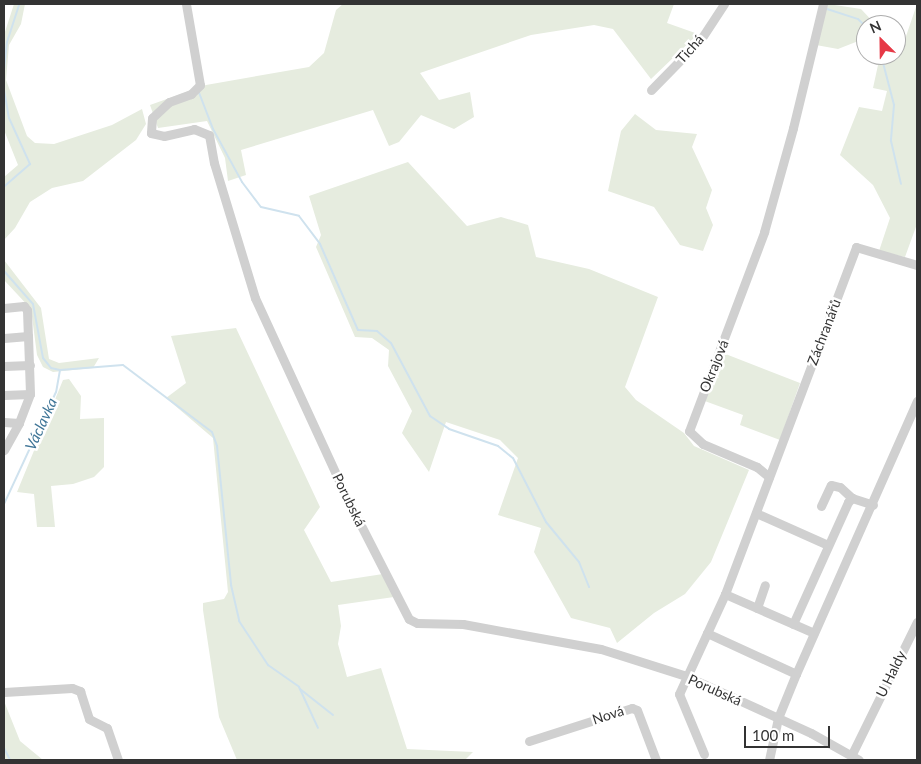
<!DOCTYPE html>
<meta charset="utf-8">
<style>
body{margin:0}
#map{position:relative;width:921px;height:764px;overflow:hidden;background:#fff;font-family:Lato,sans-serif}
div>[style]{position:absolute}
.green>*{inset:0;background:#e6ecdf}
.stream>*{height:2px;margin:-1px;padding:0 1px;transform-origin:1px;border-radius:1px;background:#cfe2ee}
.minor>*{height:9px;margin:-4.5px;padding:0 4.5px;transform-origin:4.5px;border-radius:4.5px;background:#d0d0d0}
span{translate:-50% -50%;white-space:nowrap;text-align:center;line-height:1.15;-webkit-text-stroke:5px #fff;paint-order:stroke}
.street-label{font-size:14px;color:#333}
.water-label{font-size:15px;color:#3f7597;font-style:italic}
.frame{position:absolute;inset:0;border:5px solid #333;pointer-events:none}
.north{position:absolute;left:856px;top:15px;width:50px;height:50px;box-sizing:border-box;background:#fff;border:1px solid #adadad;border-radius:50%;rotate:337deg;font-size:14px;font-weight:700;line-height:20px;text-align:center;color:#333}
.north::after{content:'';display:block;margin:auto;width:18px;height:22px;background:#e63946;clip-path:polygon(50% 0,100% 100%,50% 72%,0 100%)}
.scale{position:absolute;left:744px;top:726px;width:86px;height:22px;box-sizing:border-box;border:2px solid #333;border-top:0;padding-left:6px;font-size:15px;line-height:18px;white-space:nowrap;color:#333;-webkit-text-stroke:4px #fff;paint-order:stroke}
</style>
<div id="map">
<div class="green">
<div style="clip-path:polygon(14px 4px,25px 4px,21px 24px,9px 45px,6px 80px,27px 136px,35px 143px,54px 144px,112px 125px,142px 109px,146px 124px,136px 140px,83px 181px,52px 188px,30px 202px,15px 228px,4px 240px,4px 177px,18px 165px,4px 130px,4px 35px)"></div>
<div style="clip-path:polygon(343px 4px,674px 4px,667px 23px,698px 34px,651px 79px,613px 29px,594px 25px,531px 35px,420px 73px,439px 100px,470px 92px,474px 117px,454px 129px,421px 115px,399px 142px,389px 146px,373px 110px,241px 150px,246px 175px,228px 181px,225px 158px,207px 121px,158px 128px,150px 105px,206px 85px,309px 67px,324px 53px,336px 10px)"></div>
<div style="clip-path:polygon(828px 4px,861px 9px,876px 25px,866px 25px,866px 38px,838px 49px,816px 45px)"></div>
<div style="clip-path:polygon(917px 4px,917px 224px,905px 257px,879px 251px,890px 218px,873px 185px,840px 155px,859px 107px,882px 111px,887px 91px,873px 88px,878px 65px,874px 55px,896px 55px,896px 43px,903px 45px)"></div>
<div style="clip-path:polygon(635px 114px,656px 130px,697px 134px,692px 147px,712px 190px,706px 208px,713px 225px,703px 251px,680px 245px,654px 207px,608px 191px,621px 131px)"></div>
<div style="clip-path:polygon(408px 162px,467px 226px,501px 217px,528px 225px,536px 257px,589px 269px,658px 297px,625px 387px,636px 400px,684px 433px,694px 446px,749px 470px,711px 562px,685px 594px,654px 613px,617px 643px,610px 628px,571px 618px,534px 552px,541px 528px,498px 515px,518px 458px,500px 440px,446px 422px,429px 472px,402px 433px,412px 411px,388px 366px,389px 350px,372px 338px,355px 337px,316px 247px,321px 235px,309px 196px)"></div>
<div style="clip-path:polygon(4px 260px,41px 308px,49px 359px,59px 363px,99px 358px,93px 368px,53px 372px,43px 367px,37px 355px,31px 309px,4px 280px)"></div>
<div style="clip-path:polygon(236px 328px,320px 507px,304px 530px,331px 582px,383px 574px,394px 597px,338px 605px,341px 626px,338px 644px,347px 677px,381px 668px,407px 749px,473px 752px,465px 760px,237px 760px,219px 717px,203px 610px,203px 603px,224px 599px,228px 592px,213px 438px,166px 398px,186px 383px,171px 336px)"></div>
<div style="clip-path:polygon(723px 353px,800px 383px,780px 440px,740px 425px,743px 415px,702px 400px)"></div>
<div style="clip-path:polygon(69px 379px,81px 396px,80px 419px,104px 418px,104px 467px,94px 477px,73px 484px,51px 486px,55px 527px,37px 527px,34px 494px,17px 492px,63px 380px)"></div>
<div style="clip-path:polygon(4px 701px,20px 741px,43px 760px,4px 760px)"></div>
</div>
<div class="stream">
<div style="left:824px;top:8px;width:36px;rotate:18deg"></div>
<div style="left:858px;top:19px;width:11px;rotate:45deg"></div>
<div style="left:881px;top:55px;width:52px;rotate:75.4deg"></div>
<div style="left:894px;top:105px;width:36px;rotate:95deg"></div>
<div style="left:891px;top:141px;width:44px;rotate:76.9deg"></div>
<div style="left:4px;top:70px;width:28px;rotate:-84deg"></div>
<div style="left:7px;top:42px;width:40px;rotate:-72deg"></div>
<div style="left:4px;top:90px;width:28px;rotate:80deg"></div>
<div style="left:9px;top:118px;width:51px;rotate:65.5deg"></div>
<div style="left:30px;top:164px;width:35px;rotate:139deg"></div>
<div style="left:198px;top:90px;width:42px;rotate:69deg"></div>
<div style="left:213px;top:129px;width:60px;rotate:61.3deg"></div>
<div style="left:242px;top:182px;width:31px;rotate:53deg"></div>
<div style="left:261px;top:207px;width:39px;rotate:13deg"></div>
<div style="left:299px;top:216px;width:35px;rotate:53deg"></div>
<div style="left:320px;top:244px;width:94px;rotate:66.2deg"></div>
<div style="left:358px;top:330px;width:19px;rotate:3deg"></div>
<div style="left:377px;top:331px;width:18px;rotate:41deg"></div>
<div style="left:391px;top:343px;width:83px;rotate:61.9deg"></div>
<div style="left:430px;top:416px;width:23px;rotate:34deg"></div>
<div style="left:449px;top:429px;width:52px;rotate:19.1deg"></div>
<div style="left:498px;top:446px;width:19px;rotate:39deg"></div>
<div style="left:513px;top:458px;width:72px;rotate:62.7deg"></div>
<div style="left:546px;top:522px;width:52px;rotate:50.5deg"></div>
<div style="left:579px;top:562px;width:27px;rotate:68deg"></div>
<div style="left:4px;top:271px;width:44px;rotate:48.7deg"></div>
<div style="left:33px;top:304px;width:55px;rotate:79.5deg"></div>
<div style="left:43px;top:358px;width:13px;rotate:51deg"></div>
<div style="left:51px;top:368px;width:9px;rotate:13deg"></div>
<div style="left:60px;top:370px;width:22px;rotate:100deg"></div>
<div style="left:56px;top:392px;width:123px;rotate:114.9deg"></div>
<div style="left:60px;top:370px;width:63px;rotate:-4.5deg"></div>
<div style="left:123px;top:365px;width:111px;rotate:37deg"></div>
<div style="left:212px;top:432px;width:15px;rotate:70deg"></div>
<div style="left:217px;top:446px;width:140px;rotate:84.2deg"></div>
<div style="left:231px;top:585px;width:37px;rotate:77deg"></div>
<div style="left:239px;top:621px;width:53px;rotate:56.6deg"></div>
<div style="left:268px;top:665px;width:38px;rotate:35deg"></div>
<div style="left:299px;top:687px;width:45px;rotate:65.1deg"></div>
<div style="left:300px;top:689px;width:42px;rotate:38.2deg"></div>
<div style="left:4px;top:748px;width:13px;rotate:63deg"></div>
</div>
<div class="minor">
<div style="left:186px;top:4px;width:82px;rotate:80.2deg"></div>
<div style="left:200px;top:85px;width:13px;rotate:135deg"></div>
<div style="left:191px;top:94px;width:23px;rotate:160deg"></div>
<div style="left:169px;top:102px;width:23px;rotate:137deg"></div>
<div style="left:152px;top:118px;width:15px;rotate:94deg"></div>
<div style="left:151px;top:133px;width:13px;rotate:13deg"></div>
<div style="left:164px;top:136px;width:31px;rotate:-13deg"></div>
<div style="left:194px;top:129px;width:16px;rotate:22deg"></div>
<div style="left:209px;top:135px;width:28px;rotate:80deg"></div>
<div style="left:214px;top:163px;width:141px;rotate:73.1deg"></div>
<div style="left:255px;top:298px;width:225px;rotate:65.3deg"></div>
<div style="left:349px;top:502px;width:131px;rotate:62.9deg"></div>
<div style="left:409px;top:619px;width:9px;rotate:27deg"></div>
<div style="left:417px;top:623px;width:46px;rotate:1.2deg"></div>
<div style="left:463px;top:624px;width:140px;rotate:10.3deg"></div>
<div style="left:601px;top:649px;width:89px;rotate:17.6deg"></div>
<div style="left:686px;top:676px;width:137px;rotate:24.5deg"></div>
<div style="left:811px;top:733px;width:55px;rotate:29.4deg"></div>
<div style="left:651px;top:90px;width:71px;rotate:-45.6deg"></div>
<div style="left:701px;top:39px;width:42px;rotate:-56.7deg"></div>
<div style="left:4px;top:308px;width:20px;rotate:-6deg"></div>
<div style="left:24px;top:306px;width:5px;rotate:53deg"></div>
<div style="left:27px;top:310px;width:26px;rotate:88deg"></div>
<div style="left:4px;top:338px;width:24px;rotate:-5deg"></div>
<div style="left:28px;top:336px;width:58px;rotate:88deg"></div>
<div style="left:30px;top:394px;width:31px;rotate:111deg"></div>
<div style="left:19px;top:423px;width:31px;rotate:119deg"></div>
<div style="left:4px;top:366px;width:26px;rotate:-2deg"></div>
<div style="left:4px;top:395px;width:26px;rotate:-2deg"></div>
<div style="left:4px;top:422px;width:15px;rotate:4deg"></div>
<div style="left:769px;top:477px;width:16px;rotate:-140deg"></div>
<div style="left:757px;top:467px;width:59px;rotate:-156.9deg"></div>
<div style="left:703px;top:444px;width:19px;rotate:-137deg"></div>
<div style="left:689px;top:431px;width:213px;rotate:-69.3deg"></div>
<div style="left:764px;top:232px;width:108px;rotate:-74.4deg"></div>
<div style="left:793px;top:128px;width:128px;rotate:-76.4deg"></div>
<div style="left:821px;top:506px;width:23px;rotate:-65deg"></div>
<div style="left:831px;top:485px;width:9px;rotate:13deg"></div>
<div style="left:840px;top:487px;width:16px;rotate:43deg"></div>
<div style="left:756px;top:513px;width:79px;rotate:24deg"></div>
<div style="left:725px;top:594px;width:97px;rotate:23.7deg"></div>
<div style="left:757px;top:608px;width:24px;rotate:-71deg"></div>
<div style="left:793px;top:624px;width:134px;rotate:-65.7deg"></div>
<div style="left:848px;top:502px;width:6px;rotate:-45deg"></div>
<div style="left:852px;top:498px;width:22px;rotate:18deg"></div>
<div style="left:707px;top:633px;width:98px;rotate:24.7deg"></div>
<div style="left:4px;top:692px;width:68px;rotate:-3.4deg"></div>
<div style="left:72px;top:688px;width:9px;rotate:21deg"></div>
<div style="left:80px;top:691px;width:29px;rotate:72deg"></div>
<div style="left:89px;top:719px;width:20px;rotate:27deg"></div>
<div style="left:107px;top:728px;width:34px;rotate:71deg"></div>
<div style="left:529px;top:741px;width:108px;rotate:-17.8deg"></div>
<div style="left:632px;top:708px;width:5px;rotate:22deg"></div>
<div style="left:637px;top:710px;width:53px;rotate:69.2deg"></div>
<div style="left:704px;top:754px;width:65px;rotate:-112.6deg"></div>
<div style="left:679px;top:694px;width:110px;rotate:-65.3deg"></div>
<div style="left:725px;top:594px;width:371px;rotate:-69.3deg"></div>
<div style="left:856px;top:247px;width:64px;rotate:16.4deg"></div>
<div style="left:852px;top:754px;width:147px;rotate:-63.8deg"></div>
<div style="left:769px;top:760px;width:43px;rotate:-77.9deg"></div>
<div style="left:778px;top:718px;width:48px;rotate:-67.8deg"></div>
<div style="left:796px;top:674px;width:299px;rotate:-66.1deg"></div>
</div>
<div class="street-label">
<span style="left:690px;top:49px;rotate:-48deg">Tichá</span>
<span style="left:824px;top:332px;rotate:-69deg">Záchranářů</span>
<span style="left:714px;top:366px;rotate:-68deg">Okrajová</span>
<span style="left:349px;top:500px;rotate:64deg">Porubská</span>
<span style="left:891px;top:674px;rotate:-64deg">U Haldy</span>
<span style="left:715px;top:690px;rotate:24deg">Porubská</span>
<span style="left:608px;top:715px;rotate:-18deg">Nová</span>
</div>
<div class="water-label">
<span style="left:41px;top:424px;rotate:-65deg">Václavka</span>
</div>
<div class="frame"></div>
<div class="north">N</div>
<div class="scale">100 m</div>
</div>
